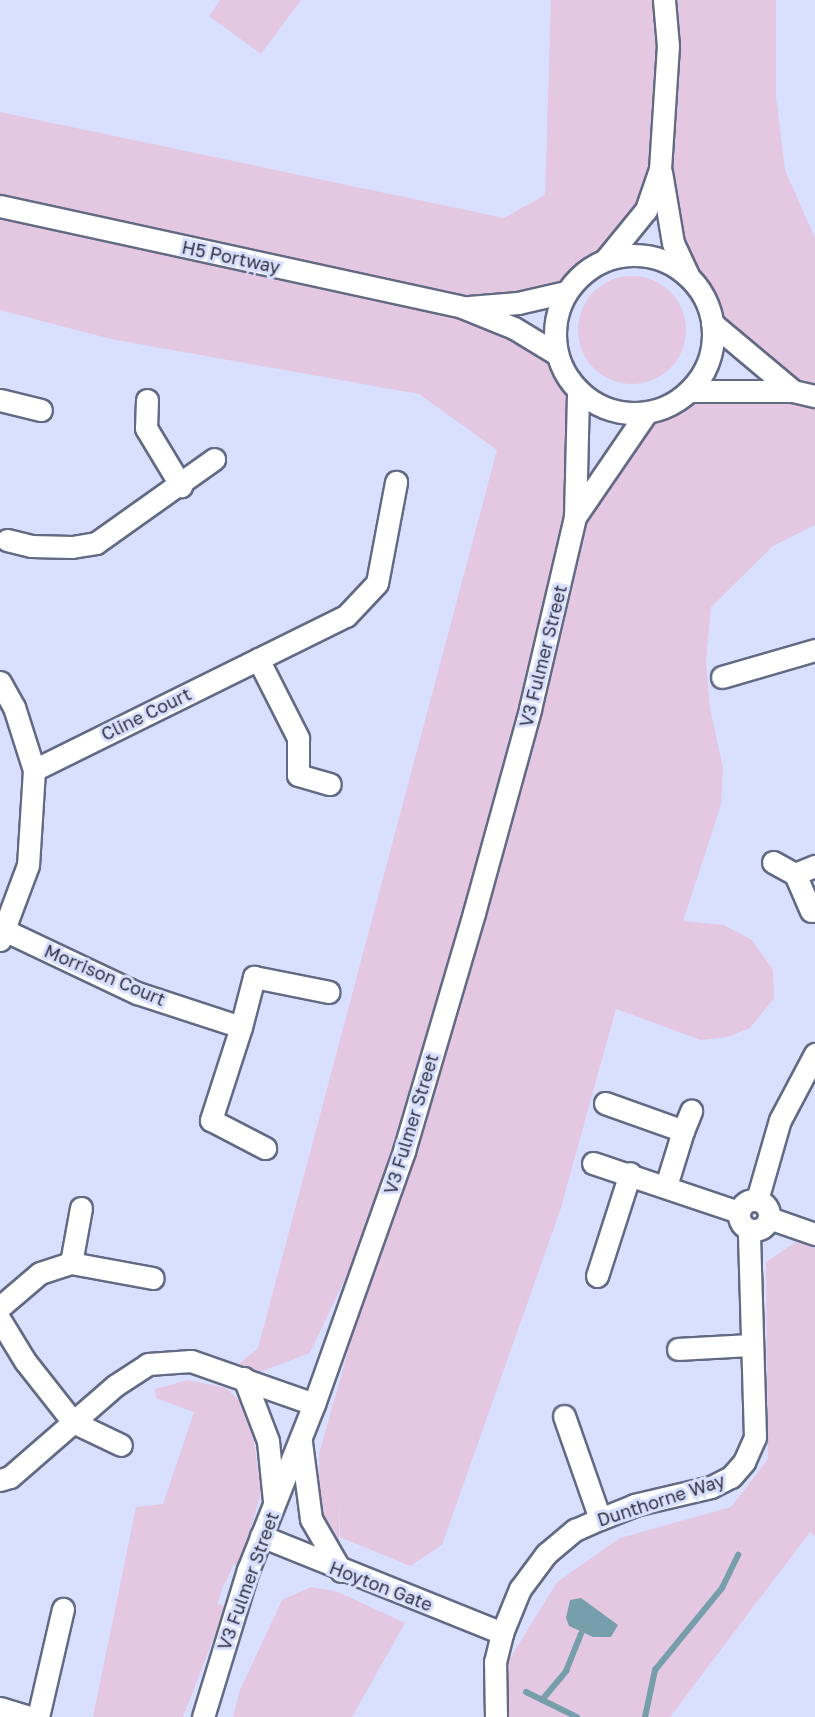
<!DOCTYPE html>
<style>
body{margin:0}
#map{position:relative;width:815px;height:1717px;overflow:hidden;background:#d9e0ff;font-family:"Golos Text",sans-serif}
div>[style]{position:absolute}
.green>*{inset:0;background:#e4c7e1}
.round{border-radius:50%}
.water>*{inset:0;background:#769fab}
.stream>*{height:6px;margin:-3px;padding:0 3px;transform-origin:3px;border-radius:3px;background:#769fab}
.roads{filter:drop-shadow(2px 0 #636a84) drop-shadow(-2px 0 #636a84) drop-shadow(0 2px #636a84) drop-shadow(0 -2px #636a84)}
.minor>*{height:21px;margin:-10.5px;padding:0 10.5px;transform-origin:10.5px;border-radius:10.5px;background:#fff}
.minor>.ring{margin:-10.5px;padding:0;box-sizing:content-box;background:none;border:21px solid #fff;border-radius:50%}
span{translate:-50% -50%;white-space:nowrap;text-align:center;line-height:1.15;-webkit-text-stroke:6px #d9e0ff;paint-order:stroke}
.street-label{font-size:18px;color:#313440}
</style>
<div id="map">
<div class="green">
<div style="clip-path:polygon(220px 0,301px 0,261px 54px,209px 16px)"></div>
<div style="clip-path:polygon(evenodd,551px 0,776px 0,776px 96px,785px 170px,815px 238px,815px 525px,773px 546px,711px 607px,706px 663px,710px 708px,723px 767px,721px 805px,683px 921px,724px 925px,752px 940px,773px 970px,774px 998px,750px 1028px,728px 1037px,701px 1040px,616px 1009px,560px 1211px,442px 1545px,410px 1566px,340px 1537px,339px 1501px,339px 1544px,319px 1510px,319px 1454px,403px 1156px,310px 1353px,244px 1378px,228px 1373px,258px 1348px,497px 450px,419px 394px,111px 339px,0 310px,0 112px,504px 218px,545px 195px,551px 0,660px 171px,690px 278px,704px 298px,712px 323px,792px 391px,689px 391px,668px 405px,647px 412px,575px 515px,578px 390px,557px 354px,464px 307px,566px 292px,581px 275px,606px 259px,660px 171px)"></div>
<div class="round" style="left:578px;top:276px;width:108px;height:108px"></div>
<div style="clip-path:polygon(796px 1242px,815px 1248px,815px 1536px,810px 1532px,670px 1717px,506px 1717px,509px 1660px,557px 1582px,620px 1538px,731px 1507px,768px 1459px,766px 1262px)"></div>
<div style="clip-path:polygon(188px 1380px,226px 1388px,250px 1411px,261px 1493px,240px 1565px,234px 1564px,223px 1587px,217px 1604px,226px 1606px,183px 1717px,93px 1717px,136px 1507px,163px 1504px,194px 1412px,156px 1398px,155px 1389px)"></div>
<div style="clip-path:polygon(311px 1587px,338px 1592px,405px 1623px,352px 1717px,233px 1717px,240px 1690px,282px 1600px)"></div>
</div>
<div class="water">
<div style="clip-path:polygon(581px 1598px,618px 1625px,611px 1637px,593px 1637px,569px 1626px,566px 1618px,570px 1600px)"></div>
</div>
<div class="stream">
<div style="left:526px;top:1692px;width:57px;rotate:26.1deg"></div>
<div style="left:542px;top:1700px;width:38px;rotate:-50deg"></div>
<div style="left:566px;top:1671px;width:40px;rotate:-68deg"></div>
<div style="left:645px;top:1717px;width:48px;rotate:-78deg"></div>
<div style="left:655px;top:1670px;width:106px;rotate:-50.7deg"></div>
<div style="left:722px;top:1588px;width:37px;rotate:-64deg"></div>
</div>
<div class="roads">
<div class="minor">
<div style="left:661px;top:172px;width:72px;rotate:80.4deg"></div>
<div style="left:673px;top:243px;width:35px;rotate:65deg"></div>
<div style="left:0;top:206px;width:473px;rotate:12.3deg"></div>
<div style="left:462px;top:307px;width:56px;rotate:22deg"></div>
<div style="left:514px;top:328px;width:50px;rotate:31.2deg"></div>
<div class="ring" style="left:555px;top:255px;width:137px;height:137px"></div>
<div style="left:606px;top:259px;width:63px;rotate:-50.8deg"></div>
<div style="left:646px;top:210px;width:43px;rotate:-71.1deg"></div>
<div style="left:660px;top:169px;width:123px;rotate:-86.3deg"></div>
<div style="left:668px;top:46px;width:46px;rotate:-95deg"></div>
<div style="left:469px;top:307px;width:49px;rotate:-4.7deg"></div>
<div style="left:518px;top:303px;width:49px;rotate:-12.9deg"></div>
<div style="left:712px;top:323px;width:106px;rotate:40deg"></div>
<div style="left:689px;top:391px;width:104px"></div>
<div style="left:793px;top:391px;width:23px;rotate:13deg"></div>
<div style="left:0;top:400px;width:42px;rotate:13.7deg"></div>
<div style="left:147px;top:400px;width:28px;rotate:92deg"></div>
<div style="left:146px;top:428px;width:68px;rotate:58.9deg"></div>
<div style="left:575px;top:517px;width:127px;rotate:-55.6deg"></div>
<div style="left:7px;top:540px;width:25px;rotate:14deg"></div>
<div style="left:31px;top:546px;width:41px;rotate:1.4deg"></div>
<div style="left:72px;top:547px;width:24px;rotate:-9deg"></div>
<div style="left:96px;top:543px;width:145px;rotate:-35.4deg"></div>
<div style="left:258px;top:659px;width:89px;rotate:63.1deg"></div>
<div style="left:298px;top:738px;width:37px;rotate:90deg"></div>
<div style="left:298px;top:775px;width:33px;rotate:16deg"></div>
<div style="left:722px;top:677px;width:97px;rotate:-16.2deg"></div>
<div style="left:0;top:682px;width:29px;rotate:61deg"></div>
<div style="left:14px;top:707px;width:66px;rotate:72.4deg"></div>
<div style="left:34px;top:770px;width:95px;rotate:93.6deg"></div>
<div style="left:28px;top:865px;width:80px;rotate:110.5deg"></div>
<div style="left:34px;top:770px;width:348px;rotate:-26.3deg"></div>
<div style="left:346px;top:616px;width:45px;rotate:-46.8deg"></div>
<div style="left:377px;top:583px;width:103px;rotate:-79.3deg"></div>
<div style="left:773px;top:862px;width:25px;rotate:29deg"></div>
<div style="left:811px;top:911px;width:40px;rotate:-113.4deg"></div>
<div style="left:795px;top:874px;width:22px;rotate:-22deg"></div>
<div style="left:0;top:928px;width:152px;rotate:25.4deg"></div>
<div style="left:137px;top:993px;width:109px;rotate:18.1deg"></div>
<div style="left:241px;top:1027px;width:98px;rotate:107.9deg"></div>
<div style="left:211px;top:1120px;width:61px;rotate:27.4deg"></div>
<div style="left:241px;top:1027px;width:52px;rotate:-75.4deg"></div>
<div style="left:254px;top:977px;width:76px;rotate:11.3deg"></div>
<div style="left:605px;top:1103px;width:83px;rotate:19.7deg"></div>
<div style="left:683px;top:1131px;width:58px;rotate:107.2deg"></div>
<div style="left:683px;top:1131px;width:22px;rotate:-68deg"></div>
<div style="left:593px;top:1163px;width:154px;rotate:18.6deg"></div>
<div class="ring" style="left:739px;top:1200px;width:9px;height:9px"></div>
<div style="left:757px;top:1200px;width:83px;rotate:-74deg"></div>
<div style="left:780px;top:1120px;width:75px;rotate:-62.1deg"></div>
<div style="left:769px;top:1218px;width:49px;rotate:19.2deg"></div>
<div style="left:71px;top:1263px;width:56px;rotate:-79.7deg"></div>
<div style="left:597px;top:1276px;width:108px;rotate:-72.2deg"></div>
<div style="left:0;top:1307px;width:52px;rotate:-40.4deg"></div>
<div style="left:40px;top:1273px;width:33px;rotate:-18deg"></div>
<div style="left:71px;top:1263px;width:83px;rotate:10.4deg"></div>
<div style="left:0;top:1320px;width:48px;rotate:58.6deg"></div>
<div style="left:25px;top:1361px;width:78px;rotate:51.8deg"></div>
<div style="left:73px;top:1422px;width:53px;rotate:25.6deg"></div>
<div style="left:678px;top:1349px;width:71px;rotate:-3.2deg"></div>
<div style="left:244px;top:1378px;width:67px;rotate:69.1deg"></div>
<div style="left:268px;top:1441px;width:60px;rotate:84.3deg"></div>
<div style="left:564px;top:1416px;width:109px;rotate:70.7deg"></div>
<div style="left:301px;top:1442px;width:78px;rotate:82.6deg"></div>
<div style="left:311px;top:1519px;width:60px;rotate:60deg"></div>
<div style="left:0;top:1480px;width:10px;rotate:-17deg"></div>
<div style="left:10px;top:1477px;width:140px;rotate:-41deg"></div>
<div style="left:116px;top:1385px;width:38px;rotate:-33deg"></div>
<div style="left:148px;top:1364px;width:43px;rotate:-4deg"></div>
<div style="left:191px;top:1361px;width:130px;rotate:19.3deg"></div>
<div style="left:261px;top:1536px;width:260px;rotate:21.9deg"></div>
<div style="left:0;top:1708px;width:30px;rotate:17deg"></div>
<div style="left:38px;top:1717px;width:111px;rotate:-77deg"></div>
<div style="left:203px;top:1717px;width:154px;rotate:-73deg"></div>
<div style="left:248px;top:1570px;width:179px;rotate:-68.3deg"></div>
<div style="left:314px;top:1404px;width:269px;rotate:-70.4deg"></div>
<div style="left:404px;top:1151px;width:248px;rotate:-73.6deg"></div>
<div style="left:474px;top:913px;width:212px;rotate:-74.6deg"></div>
<div style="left:530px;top:709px;width:197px;rotate:-76.8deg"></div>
<div style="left:575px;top:517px;width:127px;rotate:-88.6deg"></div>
<div style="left:496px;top:1717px;width:55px;rotate:-91deg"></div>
<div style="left:495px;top:1662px;width:30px;rotate:-76deg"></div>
<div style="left:502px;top:1633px;width:48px;rotate:-67.8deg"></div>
<div style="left:520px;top:1589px;width:44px;rotate:-53.4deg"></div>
<div style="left:546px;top:1554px;width:38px;rotate:-40deg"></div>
<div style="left:575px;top:1530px;width:27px;rotate:-24deg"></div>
<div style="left:600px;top:1519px;width:37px;rotate:-22deg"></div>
<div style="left:634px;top:1505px;width:79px;rotate:-13.2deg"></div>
<div style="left:711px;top:1487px;width:22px;rotate:-27deg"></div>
<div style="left:731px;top:1477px;width:20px;rotate:-49deg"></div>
<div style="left:744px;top:1462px;width:27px;rotate:-66deg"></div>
<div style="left:755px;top:1437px;width:207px;rotate:-91.7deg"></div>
</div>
</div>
<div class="street-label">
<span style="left:231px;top:257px;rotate:12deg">H5 Portway</span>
<span style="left:543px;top:656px;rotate:-76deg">V3 Fulmer Street</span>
<span style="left:146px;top:714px;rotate:-26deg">Cline Court</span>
<span style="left:105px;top:975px;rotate:23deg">Morrison Court</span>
<span style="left:411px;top:1124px;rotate:-73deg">V3 Fulmer Street</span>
<span style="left:661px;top:1500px;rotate:-18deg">Dunthorne Way</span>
<span style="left:248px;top:1581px;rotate:-70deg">V3 Fulmer Street</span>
<span style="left:381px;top:1586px;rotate:21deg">Hoyton Gate</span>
</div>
</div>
